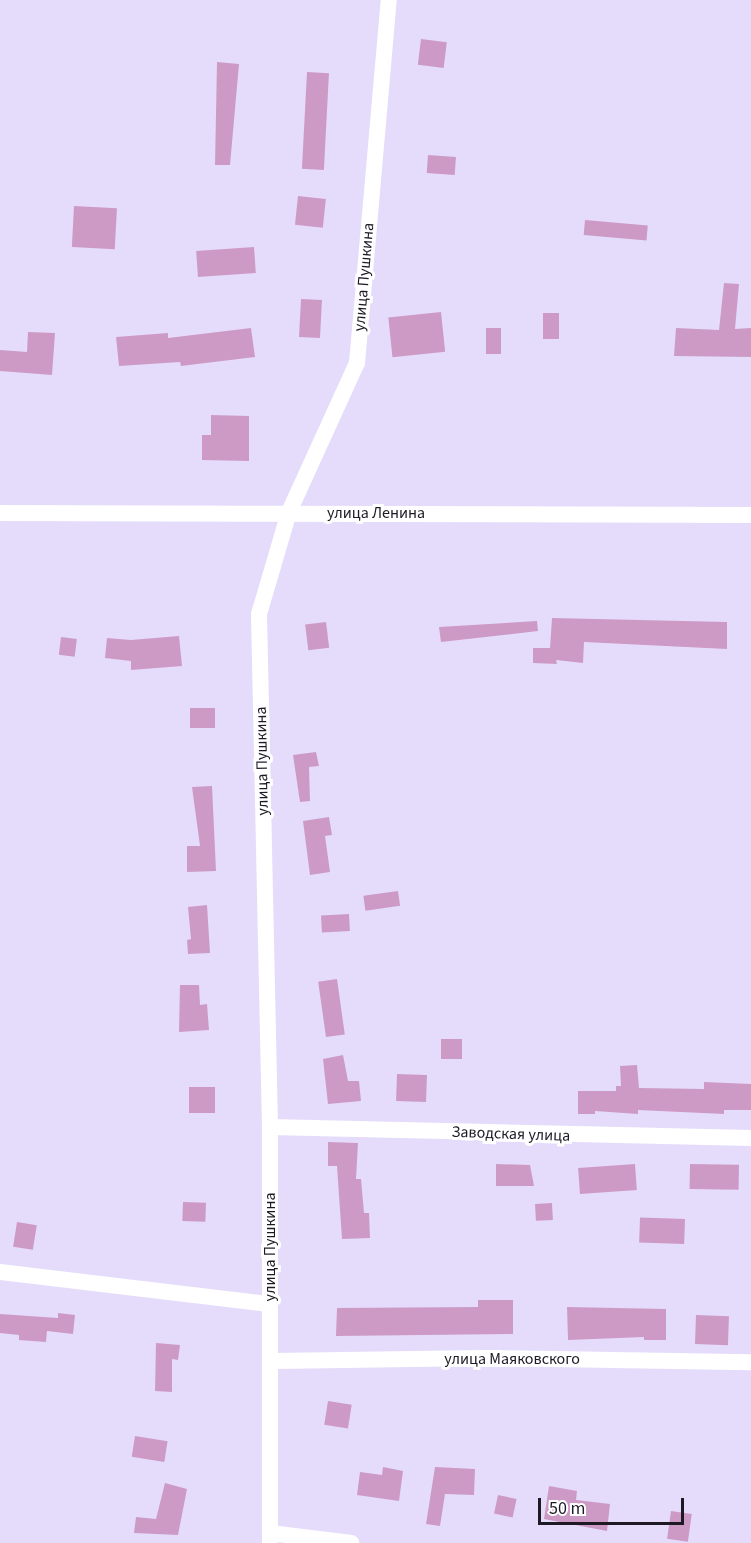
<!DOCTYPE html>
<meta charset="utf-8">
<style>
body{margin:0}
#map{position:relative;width:751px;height:1543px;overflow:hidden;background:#e5dcfb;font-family:"Source Sans 3",sans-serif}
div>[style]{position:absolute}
.building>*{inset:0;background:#cd9ac5;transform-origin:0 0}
.street>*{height:16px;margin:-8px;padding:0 8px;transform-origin:8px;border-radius:8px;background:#fff}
span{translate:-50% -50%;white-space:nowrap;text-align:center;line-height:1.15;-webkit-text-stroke:6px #fff;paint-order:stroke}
.street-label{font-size:16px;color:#1d1a25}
.scale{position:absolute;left:538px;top:1498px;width:146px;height:27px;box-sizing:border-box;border:3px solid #1d1a25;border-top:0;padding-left:8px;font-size:18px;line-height:21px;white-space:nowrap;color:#1d1a25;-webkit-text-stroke:4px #fff;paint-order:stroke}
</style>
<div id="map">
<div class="building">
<div style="left:421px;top:39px;width:26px;height:26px;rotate:7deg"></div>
<div style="clip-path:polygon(217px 62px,239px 64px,230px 165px,215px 165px)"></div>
<div style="left:307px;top:72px;width:22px;height:97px;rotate:3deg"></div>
<div style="left:428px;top:155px;width:28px;height:18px;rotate:4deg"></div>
<div style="left:298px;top:196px;width:28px;height:29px;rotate:6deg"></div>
<div style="left:74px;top:206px;width:43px;height:41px;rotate:3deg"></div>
<div style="left:585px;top:220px;width:63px;height:15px;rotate:5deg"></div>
<div style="left:254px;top:247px;width:26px;height:58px;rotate:86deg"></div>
<div style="clip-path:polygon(724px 283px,739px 284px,735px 329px,751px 328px,751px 357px,674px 356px,676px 328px,719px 330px)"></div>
<div style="left:301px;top:299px;width:21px;height:38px;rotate:3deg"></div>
<div style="left:441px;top:312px;width:40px;height:53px;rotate:84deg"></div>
<div style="left:543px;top:313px;width:16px;height:26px"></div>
<div style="clip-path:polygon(251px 328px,255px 357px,181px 366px,180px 362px,119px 366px,116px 337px,168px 333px,168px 338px)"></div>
<div style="left:486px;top:328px;width:15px;height:26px"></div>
<div style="clip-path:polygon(28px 332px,55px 333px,52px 375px,0 371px,0 350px,27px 352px)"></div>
<div style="clip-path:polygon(211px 415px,249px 416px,249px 461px,202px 460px,202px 435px,211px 435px)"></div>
<div style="clip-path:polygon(552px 618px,727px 622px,727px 649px,584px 642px,583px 663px,556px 660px,557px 664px,533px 663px,533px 648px,550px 648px)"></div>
<div style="clip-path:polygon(537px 621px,538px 631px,441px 642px,439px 627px)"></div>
<div style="left:326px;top:622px;width:26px;height:21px;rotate:83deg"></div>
<div style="clip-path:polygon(179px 636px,182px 666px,131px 670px,131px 661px,105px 658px,107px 638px,131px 640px)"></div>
<div style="left:61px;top:637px;width:16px;height:18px;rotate:7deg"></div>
<div style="left:190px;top:708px;width:25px;height:20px"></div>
<div style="clip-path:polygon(316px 752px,319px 766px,309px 767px,310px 801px,300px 802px,293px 755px)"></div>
<div style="clip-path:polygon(212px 786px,216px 871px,187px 872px,187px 846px,200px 846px,192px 787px)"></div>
<div style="clip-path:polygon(329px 817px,332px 835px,325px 836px,330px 872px,310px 875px,303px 821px)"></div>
<div style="left:398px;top:891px;width:15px;height:35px;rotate:82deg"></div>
<div style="clip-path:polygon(207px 905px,210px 953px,188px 954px,187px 940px,191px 939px,188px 907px)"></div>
<div style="left:349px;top:914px;width:17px;height:28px;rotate:87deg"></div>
<div style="left:337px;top:979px;width:56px;height:19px;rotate:82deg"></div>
<div style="clip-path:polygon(180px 985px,199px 985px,200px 1005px,207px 1004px,209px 1030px,179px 1032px)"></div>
<div style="left:441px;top:1039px;width:21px;height:20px"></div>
<div style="clip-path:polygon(343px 1055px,348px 1081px,359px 1081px,361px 1101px,328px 1104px,323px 1059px)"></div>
<div style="clip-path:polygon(637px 1065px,639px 1088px,704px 1089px,704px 1082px,751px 1084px,751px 1110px,724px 1110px,724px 1114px,638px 1110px,638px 1114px,595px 1111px,595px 1114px,578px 1114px,578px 1091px,616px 1091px,616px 1086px,621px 1086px,620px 1066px)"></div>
<div style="left:397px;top:1074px;width:30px;height:27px;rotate:2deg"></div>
<div style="left:189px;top:1087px;width:26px;height:26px"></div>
<div style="clip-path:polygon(328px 1142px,358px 1143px,356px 1179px,361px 1179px,364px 1213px,369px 1213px,370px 1238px,342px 1239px,337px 1166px,328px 1166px)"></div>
<div style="clip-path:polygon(496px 1164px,530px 1165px,534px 1186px,496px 1186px)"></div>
<div style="left:635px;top:1164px;width:26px;height:57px;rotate:86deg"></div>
<div style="left:690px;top:1164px;width:49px;height:25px;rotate:1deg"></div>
<div style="left:183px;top:1202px;width:23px;height:19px;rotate:2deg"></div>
<div style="left:552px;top:1203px;width:17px;height:17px;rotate:87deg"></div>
<div style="left:685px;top:1219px;width:25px;height:45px;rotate:92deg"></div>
<div style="left:17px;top:1222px;width:20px;height:25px;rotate:9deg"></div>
<div style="clip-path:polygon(478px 1300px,513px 1300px,513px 1334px,336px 1336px,337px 1308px,478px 1307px)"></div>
<div style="clip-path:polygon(567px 1307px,666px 1309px,666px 1340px,644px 1340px,644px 1337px,568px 1340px)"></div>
<div style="clip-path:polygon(58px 1313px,75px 1315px,73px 1334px,47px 1331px,46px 1342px,19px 1340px,19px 1335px,0 1333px,0 1314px,58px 1318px)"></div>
<div style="left:696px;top:1315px;width:33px;height:29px;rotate:2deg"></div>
<div style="clip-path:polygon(156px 1343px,180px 1345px,178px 1360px,172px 1359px,172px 1392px,155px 1391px)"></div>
<div style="left:328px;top:1401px;width:24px;height:24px;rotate:9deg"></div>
<div style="left:135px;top:1436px;width:33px;height:21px;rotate:9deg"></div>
<div style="clip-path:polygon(383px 1467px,403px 1471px,399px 1501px,357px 1495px,360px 1472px,382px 1475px)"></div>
<div style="clip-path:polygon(435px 1467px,475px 1469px,474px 1495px,445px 1494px,440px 1526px,426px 1524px)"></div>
<div style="clip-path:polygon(165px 1483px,187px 1489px,178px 1535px,134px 1533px,136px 1517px,156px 1519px)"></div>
<div style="clip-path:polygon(549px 1486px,577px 1491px,576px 1500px,610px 1504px,607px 1531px,544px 1519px)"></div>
<div style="left:498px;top:1495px;width:19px;height:19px;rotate:12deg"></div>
<div style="left:671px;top:1511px;width:21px;height:28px;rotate:8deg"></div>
</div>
<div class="street">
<div style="left:0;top:513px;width:751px;rotate:0.15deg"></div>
<div style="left:270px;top:1127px;width:481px;rotate:1.3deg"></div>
<div style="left:0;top:1272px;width:272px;rotate:6.8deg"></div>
<div style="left:272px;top:1361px;width:213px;rotate:-0.8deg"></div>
<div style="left:485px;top:1358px;width:266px;rotate:0.9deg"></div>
<div style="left:270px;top:1533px;width:82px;rotate:7deg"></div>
<div style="left:270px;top:1543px;width:416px;rotate:-90deg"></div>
<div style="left:270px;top:1127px;width:513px;rotate:-91.23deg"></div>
<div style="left:259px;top:614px;width:106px;rotate:-73.6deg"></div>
<div style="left:289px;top:512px;width:164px;rotate:-65.5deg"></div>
<div style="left:357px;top:363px;width:364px;rotate:-85deg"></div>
</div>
<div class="street-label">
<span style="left:364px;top:277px;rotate:-85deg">улица Пушкина</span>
<span style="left:376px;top:513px">улица Ленина</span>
<span style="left:262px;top:761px;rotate:-91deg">улица Пушкина</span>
<span style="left:511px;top:1134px;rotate:2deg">Заводская улица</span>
<span style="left:270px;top:1247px;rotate:-90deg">улица Пушкина</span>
<span style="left:512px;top:1359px">улица Маяковского</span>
</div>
<div class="scale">50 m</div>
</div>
